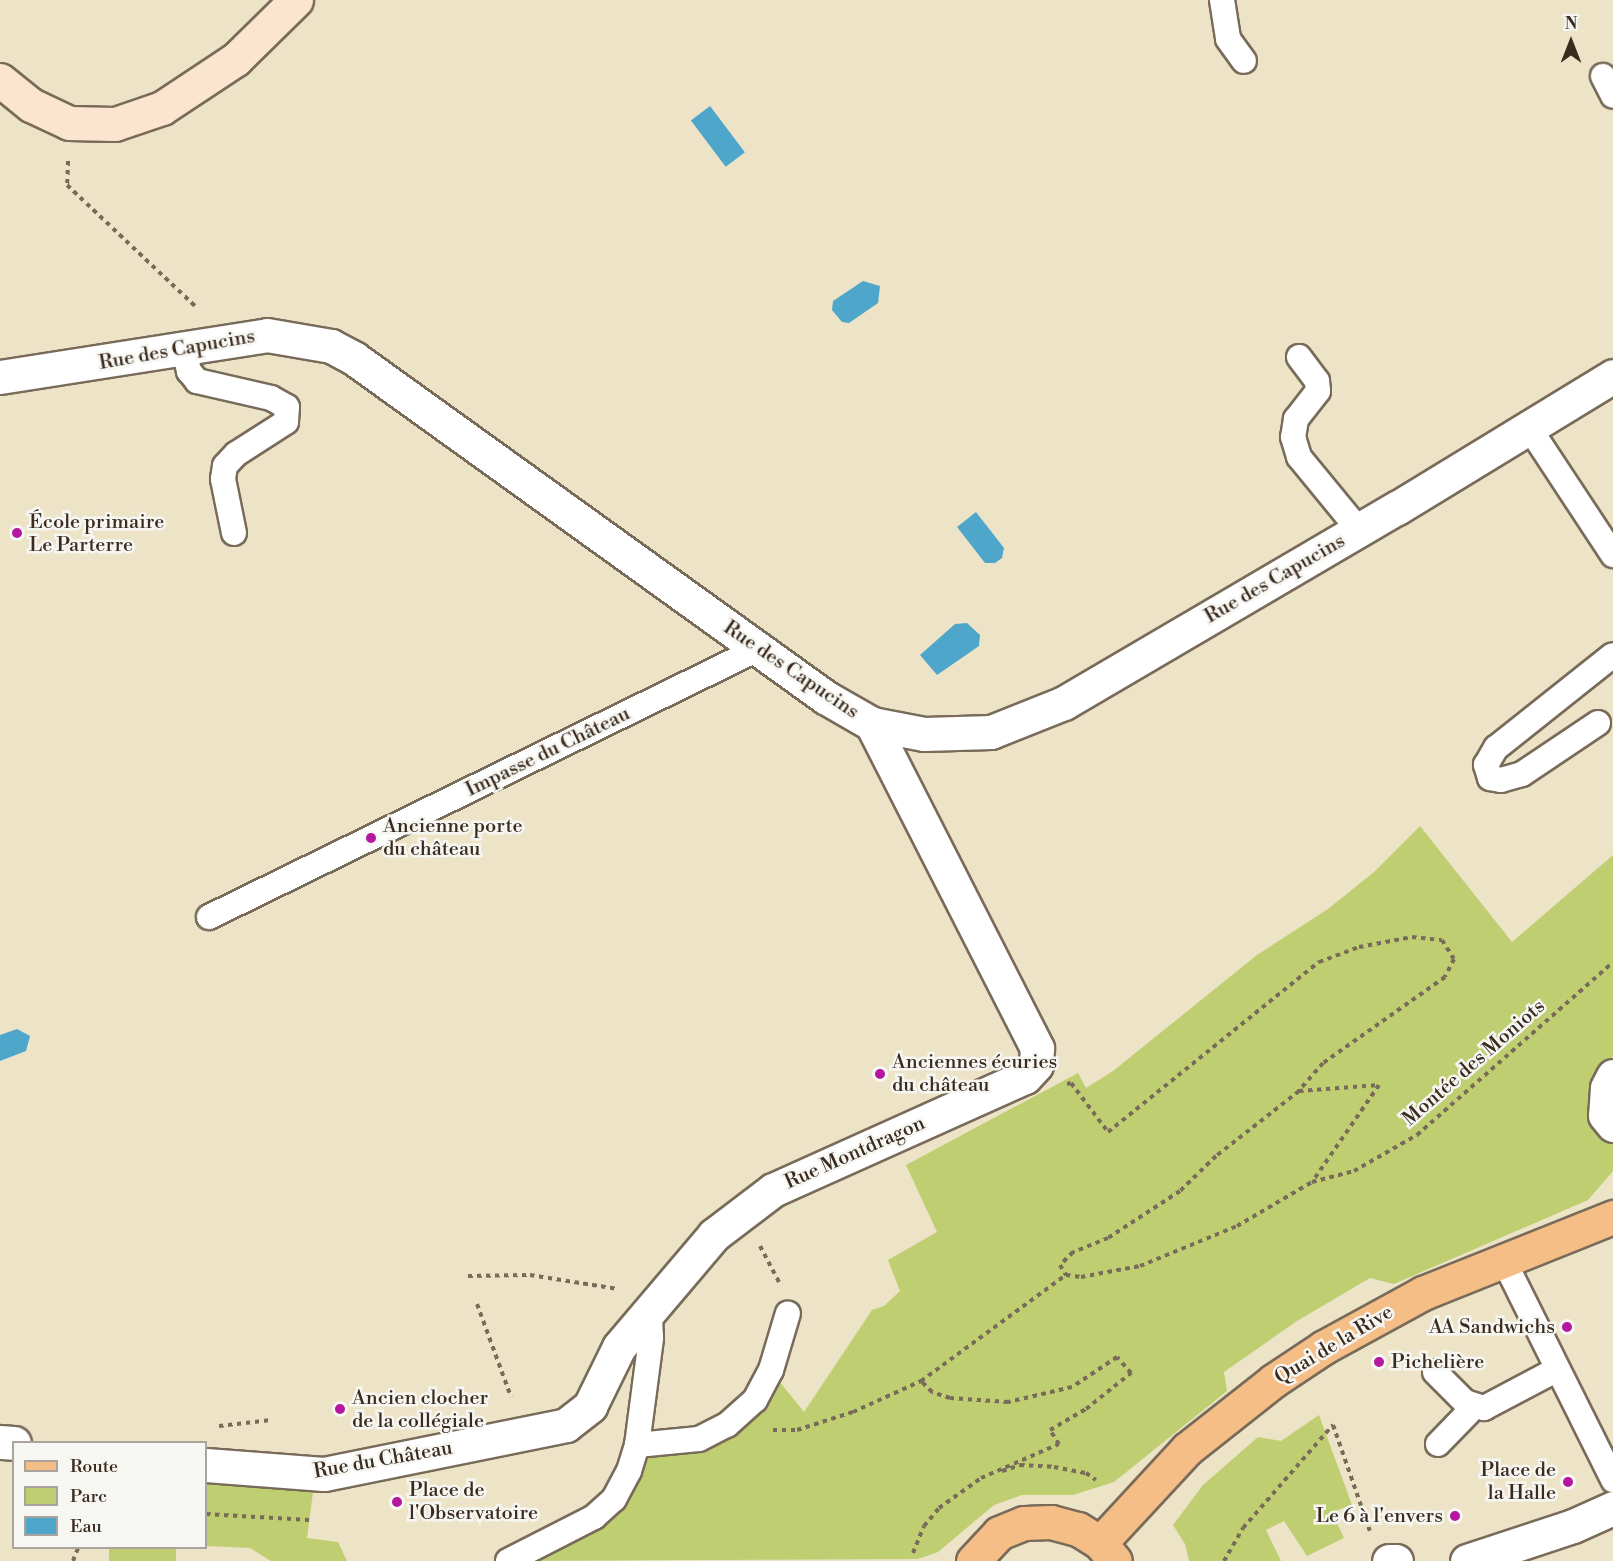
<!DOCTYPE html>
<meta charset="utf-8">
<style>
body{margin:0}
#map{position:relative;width:1613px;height:1561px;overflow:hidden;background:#ede4c8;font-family:"Libre Bodoni",serif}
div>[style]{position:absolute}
.green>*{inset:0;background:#bece70;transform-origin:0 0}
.water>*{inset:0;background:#4ea6cb;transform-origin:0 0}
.path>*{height:4px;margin-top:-2px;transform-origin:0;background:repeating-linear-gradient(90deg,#796b5a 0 4.5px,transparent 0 9px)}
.roads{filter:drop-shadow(2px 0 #796b5a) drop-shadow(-2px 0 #796b5a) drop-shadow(0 2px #796b5a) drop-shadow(0 -2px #796b5a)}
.lane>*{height:24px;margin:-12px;padding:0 12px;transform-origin:12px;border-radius:12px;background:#fff}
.street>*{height:33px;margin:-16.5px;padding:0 16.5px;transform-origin:16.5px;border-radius:16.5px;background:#fff}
.secondary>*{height:33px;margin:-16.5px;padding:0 16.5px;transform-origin:16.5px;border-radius:16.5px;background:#fbe5cf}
.primary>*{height:33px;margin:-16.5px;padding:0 16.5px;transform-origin:16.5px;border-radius:16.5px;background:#f6be87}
.dots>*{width:16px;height:16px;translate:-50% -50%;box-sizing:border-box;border:3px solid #f6f6f2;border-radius:50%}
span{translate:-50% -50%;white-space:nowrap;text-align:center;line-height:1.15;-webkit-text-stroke:5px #f6f6f2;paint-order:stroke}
.street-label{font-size:20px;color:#3b2a1e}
.poi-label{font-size:20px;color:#3b2a1e}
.left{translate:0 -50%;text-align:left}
.right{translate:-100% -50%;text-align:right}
.legend{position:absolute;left:12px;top:1441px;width:195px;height:108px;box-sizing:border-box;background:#f6f6f2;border:2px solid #aba49d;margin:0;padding:8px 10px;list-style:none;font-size:18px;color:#3b2a1e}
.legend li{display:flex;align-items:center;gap:12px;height:30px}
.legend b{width:30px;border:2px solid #aba49d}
.north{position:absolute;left:1541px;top:12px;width:60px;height:60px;-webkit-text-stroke:4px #f6f6f2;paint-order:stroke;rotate:0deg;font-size:16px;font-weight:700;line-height:24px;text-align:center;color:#3b2a1e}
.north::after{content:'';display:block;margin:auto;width:21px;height:27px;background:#3b2a1e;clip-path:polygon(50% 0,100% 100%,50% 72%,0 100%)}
</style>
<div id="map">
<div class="green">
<div style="clip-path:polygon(1420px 826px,1512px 942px,1613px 855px,1613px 1056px,1592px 1087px,1591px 1114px,1595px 1130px,1613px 1143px,1613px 1171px,1588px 1200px,1394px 1284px,1370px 1278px,1297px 1321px,1224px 1372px,1227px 1391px,1114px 1482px,1073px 1495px,1022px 1495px,994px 1505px,938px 1552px,918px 1559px,508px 1561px,594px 1517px,637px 1445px,667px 1444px,755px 1400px,779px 1381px,804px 1412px,872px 1310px,884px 1306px,900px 1291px,888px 1260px,937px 1232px,906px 1165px,1078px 1073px,1086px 1088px,1113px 1071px,1257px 955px,1328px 909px,1374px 872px)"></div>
<div style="clip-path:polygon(1319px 1415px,1352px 1505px,1332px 1512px,1344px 1538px,1307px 1556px,1284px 1521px,1266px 1530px,1281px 1561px,1189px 1561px,1185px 1544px,1173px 1525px,1203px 1485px,1258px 1437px,1281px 1441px)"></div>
<div style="clip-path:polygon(206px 1479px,313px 1492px,307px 1538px,338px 1542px,347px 1561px,271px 1561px,250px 1548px,206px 1546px)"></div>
<div style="left:109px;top:1548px;width:67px;height:13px"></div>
</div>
<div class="water">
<div style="left:710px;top:106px;width:58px;height:24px;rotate:53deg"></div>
<div style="clip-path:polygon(863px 281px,880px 286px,878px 303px,849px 323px,842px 322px,832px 310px,833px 301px)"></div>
<div style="clip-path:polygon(976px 512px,1004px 548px,1002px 558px,995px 563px,985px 563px,957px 527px)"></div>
<div style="clip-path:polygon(967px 623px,980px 635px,979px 646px,937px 675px,920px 655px,955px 624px)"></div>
<div style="clip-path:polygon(17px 1029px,30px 1036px,26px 1051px,0 1061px,0 1035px)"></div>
</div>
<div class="path">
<div style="left:68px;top:161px;width:24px;rotate:92deg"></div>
<div style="left:67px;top:185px;width:178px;rotate:43.4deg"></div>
<div style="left:1067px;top:1084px;width:4px;rotate:-14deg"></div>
<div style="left:1071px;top:1083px;width:61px;rotate:52.9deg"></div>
<div style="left:1108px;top:1132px;width:271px;rotate:-38.9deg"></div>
<div style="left:1319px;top:962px;width:43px;rotate:-20.6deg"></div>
<div style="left:1359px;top:947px;width:54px;rotate:-10.7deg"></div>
<div style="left:1412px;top:937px;width:30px;rotate:6deg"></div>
<div style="left:1442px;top:940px;width:22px;rotate:58deg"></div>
<div style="left:1454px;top:959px;width:20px;rotate:117deg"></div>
<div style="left:1445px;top:977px;width:149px;rotate:144.8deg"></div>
<div style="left:1323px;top:1063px;width:37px;rotate:131deg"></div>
<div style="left:1299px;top:1091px;width:80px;rotate:-4.3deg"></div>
<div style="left:1379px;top:1085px;width:118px;rotate:124.6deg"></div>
<div style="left:1312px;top:1182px;width:43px;rotate:-14.7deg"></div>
<div style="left:1354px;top:1171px;width:73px;rotate:-29.7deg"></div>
<div style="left:1417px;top:1135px;width:261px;rotate:-41.4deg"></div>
<div style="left:1299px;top:1091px;width:105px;rotate:141.9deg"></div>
<div style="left:1216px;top:1156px;width:50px;rotate:135.8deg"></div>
<div style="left:1180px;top:1191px;width:86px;rotate:146.9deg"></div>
<div style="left:1108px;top:1238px;width:38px;rotate:158deg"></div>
<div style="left:1073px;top:1252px;width:18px;rotate:135deg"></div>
<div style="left:1060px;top:1265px;width:12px;rotate:59deg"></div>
<div style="left:1066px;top:1275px;width:15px;rotate:8deg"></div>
<div style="left:1081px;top:1277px;width:60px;rotate:-10.6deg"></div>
<div style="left:1140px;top:1266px;width:105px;rotate:-22.4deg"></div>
<div style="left:1237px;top:1226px;width:87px;rotate:-30.4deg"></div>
<div style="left:760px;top:1246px;width:41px;rotate:62.2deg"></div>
<div style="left:468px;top:1276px;width:62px;rotate:-0.9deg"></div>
<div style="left:530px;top:1275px;width:89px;rotate:9deg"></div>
<div style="left:477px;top:1304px;width:99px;rotate:69.9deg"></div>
<div style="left:219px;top:1426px;width:52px;rotate:-6.6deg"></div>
<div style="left:773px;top:1430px;width:24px"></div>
<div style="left:797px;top:1430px;width:59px;rotate:-17.8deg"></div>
<div style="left:853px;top:1412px;width:75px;rotate:-24.5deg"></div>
<div style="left:921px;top:1381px;width:180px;rotate:-36.2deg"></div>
<div style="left:1002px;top:1471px;width:19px;rotate:-18deg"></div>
<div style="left:1020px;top:1465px;width:34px;rotate:3deg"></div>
<div style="left:1054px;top:1467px;width:33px;rotate:11deg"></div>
<div style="left:1086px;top:1473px;width:12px;rotate:35deg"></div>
<div style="left:206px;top:1514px;width:104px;rotate:3.3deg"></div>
<div style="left:913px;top:1553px;width:29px;rotate:-68deg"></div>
<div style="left:924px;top:1526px;width:23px;rotate:-50deg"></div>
<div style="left:939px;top:1508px;width:52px;rotate:-35.5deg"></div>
<div style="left:981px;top:1478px;width:85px;rotate:-23.6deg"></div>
<div style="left:1059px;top:1444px;width:17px;rotate:-123deg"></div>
<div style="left:1050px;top:1430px;width:42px;rotate:-30.3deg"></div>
<div style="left:1086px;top:1409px;width:58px;rotate:-38.7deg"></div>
<div style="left:1131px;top:1373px;width:21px;rotate:-131deg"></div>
<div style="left:1117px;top:1357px;width:54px;rotate:146.3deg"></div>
<div style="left:1072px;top:1387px;width:66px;rotate:166.8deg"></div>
<div style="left:1008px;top:1402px;width:58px;rotate:-176.1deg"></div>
<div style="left:950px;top:1398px;width:19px;rotate:-162deg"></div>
<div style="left:932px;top:1392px;width:16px;rotate:-135deg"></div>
<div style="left:73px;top:1561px;width:14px;rotate:-69deg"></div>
<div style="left:1224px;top:1561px;width:38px;rotate:-60deg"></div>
<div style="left:1243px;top:1528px;width:137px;rotate:-48.9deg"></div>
<div style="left:1333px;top:1425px;width:112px;rotate:70.8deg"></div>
</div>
<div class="roads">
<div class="lane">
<div style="left:1222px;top:0;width:39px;rotate:81deg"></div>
<div style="left:1228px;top:39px;width:27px;rotate:54deg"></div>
<div style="left:1603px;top:76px;width:22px;rotate:63deg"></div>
<div style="left:184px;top:348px;width:24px;rotate:78deg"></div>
<div style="left:189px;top:371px;width:13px;rotate:51deg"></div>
<div style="left:197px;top:381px;width:76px;rotate:12.9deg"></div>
<div style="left:271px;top:398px;width:18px;rotate:29deg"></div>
<div style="left:287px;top:407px;width:15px;rotate:94deg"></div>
<div style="left:286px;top:422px;width:59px;rotate:147.4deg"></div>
<div style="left:236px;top:454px;width:16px;rotate:133deg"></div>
<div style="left:225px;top:466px;width:13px;rotate:99deg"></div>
<div style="left:223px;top:479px;width:55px;rotate:78.5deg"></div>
<div style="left:1299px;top:357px;width:30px;rotate:53deg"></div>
<div style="left:1317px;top:381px;width:10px;rotate:84deg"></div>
<div style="left:1318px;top:391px;width:36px;rotate:128deg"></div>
<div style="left:1296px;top:419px;width:18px;rotate:99deg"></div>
<div style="left:1293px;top:437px;width:21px;rotate:73deg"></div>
<div style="left:1299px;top:457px;width:94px;rotate:50.6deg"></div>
<div style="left:1530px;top:429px;width:151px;rotate:56.6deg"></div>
<div style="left:1598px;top:723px;width:92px;rotate:146.1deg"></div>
<div style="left:1522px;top:774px;width:22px;rotate:164deg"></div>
<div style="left:1501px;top:780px;width:11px;rotate:-170deg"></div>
<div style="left:1490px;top:778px;width:14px;rotate:-107deg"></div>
<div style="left:1486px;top:765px;width:20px;rotate:-60deg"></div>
<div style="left:1496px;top:748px;width:149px;rotate:-38.5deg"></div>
<div style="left:209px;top:917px;width:611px;rotate:-26.02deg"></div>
<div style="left:1504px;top:1261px;width:245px;rotate:63.5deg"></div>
<div style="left:1435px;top:1372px;width:42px;rotate:45deg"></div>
<div style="left:1465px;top:1402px;width:20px;rotate:18deg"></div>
<div style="left:1484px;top:1408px;width:81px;rotate:-27.8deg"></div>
<div style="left:1438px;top:1444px;width:52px;rotate:-45.8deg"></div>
<div style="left:637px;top:1445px;width:62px;rotate:-5.5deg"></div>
<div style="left:699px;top:1439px;width:31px;rotate:-27deg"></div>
<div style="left:727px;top:1425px;width:38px;rotate:-42deg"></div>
<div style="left:755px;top:1400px;width:34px;rotate:-62deg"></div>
<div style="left:771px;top:1370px;width:59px;rotate:-73.4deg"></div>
<div style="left:508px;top:1561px;width:97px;rotate:-27.1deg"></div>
<div style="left:594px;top:1517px;width:27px;rotate:-42deg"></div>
<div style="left:614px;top:1499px;width:32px;rotate:-62deg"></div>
<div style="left:629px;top:1471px;width:27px;rotate:-73deg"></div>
<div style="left:637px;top:1445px;width:108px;rotate:-82.5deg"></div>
<div style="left:651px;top:1338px;width:17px;rotate:-93deg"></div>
<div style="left:650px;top:1321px;width:6px;rotate:-141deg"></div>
</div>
<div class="street">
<div style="left:0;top:377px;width:270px;rotate:-8.9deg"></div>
<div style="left:267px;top:335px;width:65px;rotate:9.8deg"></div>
<div style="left:331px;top:346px;width:27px;rotate:28deg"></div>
<div style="left:355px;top:359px;width:579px;rotate:35.72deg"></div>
<div style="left:825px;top:697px;width:54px;rotate:29.9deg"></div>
<div style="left:872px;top:724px;width:53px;rotate:10.9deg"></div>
<div style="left:924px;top:734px;width:67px;rotate:-1.7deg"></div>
<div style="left:991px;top:732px;width:79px;rotate:-21.7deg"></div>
<div style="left:1064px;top:703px;width:386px;rotate:-30.4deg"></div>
<div style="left:1397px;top:508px;width:253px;rotate:-31.4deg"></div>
<div style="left:1613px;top:1076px;width:13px;rotate:117deg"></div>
<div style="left:1607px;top:1088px;width:27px;rotate:94deg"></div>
<div style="left:1605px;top:1115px;width:13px;rotate:51deg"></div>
<div style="left:0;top:1442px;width:14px;rotate:4deg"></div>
<div style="left:206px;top:1465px;width:118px;rotate:4.4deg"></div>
<div style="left:324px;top:1474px;width:247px;rotate:-11.4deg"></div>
<div style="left:566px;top:1425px;width:31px;rotate:-38deg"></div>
<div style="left:590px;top:1406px;width:66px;rotate:-63.8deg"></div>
<div style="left:619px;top:1347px;width:147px;rotate:-49.7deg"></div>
<div style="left:714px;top:1235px;width:74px;rotate:-37.3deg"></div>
<div style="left:773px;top:1190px;width:276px;rotate:-24.2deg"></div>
<div style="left:1025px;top:1077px;width:16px;rotate:-47deg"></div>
<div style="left:1036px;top:1065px;width:17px;rotate:-87deg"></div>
<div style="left:1037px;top:1048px;width:364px;rotate:-117deg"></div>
<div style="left:1389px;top:1561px;width:7px"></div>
<div style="left:1467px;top:1561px;width:112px;rotate:-18.3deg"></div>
<div style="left:1573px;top:1526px;width:44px;rotate:-24.2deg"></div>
</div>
<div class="secondary">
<div style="left:0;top:80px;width:40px;rotate:39deg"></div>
<div style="left:31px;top:105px;width:42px;rotate:25.3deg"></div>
<div style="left:69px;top:123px;width:46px;rotate:1.2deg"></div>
<div style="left:115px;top:124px;width:50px;rotate:-18.8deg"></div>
<div style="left:162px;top:108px;width:89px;rotate:-33.5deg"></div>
<div style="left:236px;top:59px;width:84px;rotate:-44.5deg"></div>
</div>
<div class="primary">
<div style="left:1100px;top:1543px;width:128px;rotate:-47.2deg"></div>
<div style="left:1187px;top:1449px;width:110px;rotate:-38.3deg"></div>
<div style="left:1273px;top:1381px;width:61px;rotate:-33.7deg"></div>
<div style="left:1324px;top:1347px;width:113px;rotate:-28.6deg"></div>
<div style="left:1423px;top:1293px;width:205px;rotate:-21.8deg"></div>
<div style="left:973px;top:1561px;width:38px;rotate:-47deg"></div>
<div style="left:999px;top:1533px;width:27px;rotate:-22deg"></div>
<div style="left:1024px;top:1523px;width:27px;rotate:-2deg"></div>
<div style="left:1051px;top:1522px;width:28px;rotate:15deg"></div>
<div style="left:1078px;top:1529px;width:26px;rotate:32deg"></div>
<div style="left:1100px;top:1543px;width:23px;rotate:50deg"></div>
</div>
</div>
<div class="dots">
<div style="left:17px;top:533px;background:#b5179e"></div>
<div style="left:371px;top:838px;background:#b5179e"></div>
<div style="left:880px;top:1074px;background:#b5179e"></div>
<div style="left:1567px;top:1327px;background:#b5179e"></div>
<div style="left:1379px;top:1362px;background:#b5179e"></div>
<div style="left:340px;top:1409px;background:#b5179e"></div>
<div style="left:1568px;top:1482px;background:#b5179e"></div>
<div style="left:397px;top:1502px;background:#b5179e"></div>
<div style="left:1455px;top:1516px;background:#b5179e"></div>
</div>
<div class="street-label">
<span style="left:177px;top:350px;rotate:-10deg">Rue des Capucins</span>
<span style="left:1275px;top:579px;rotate:-30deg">Rue des Capucins</span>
<span style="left:791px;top:670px;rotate:34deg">Rue des Capucins</span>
<span style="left:548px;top:752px;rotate:-26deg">Impasse du Château</span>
<span style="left:1474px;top:1063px;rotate:-41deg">Montée des Moniots</span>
<span style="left:855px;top:1153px;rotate:-24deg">Rue Montdragon</span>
<span style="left:1334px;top:1345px;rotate:-31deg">Quai de la Rive</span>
<span style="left:383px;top:1460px;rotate:-10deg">Rue du Château</span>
</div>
<div class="poi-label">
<span class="left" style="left:29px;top:534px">École primaire<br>Le Parterre</span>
<span class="left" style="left:383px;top:838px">Ancienne porte<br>du château</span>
<span class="left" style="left:892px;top:1074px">Anciennes écuries<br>du château</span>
<span class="right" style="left:1555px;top:1327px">AA Sandwichs</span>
<span class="left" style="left:1391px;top:1362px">Pichelière</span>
<span class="left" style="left:352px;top:1410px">Ancien clocher<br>de la collégiale</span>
<span class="right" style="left:1556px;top:1482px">Place de<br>la Halle</span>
<span class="left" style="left:409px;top:1502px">Place de<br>l'Observatoire</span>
<span class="right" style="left:1443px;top:1516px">Le 6 à l'envers</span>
</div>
<ul class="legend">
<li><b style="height:8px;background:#f6be87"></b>Route</li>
<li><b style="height:16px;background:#bece70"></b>Parc</li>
<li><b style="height:16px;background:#4ea6cb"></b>Eau</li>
</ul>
<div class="north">N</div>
</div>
